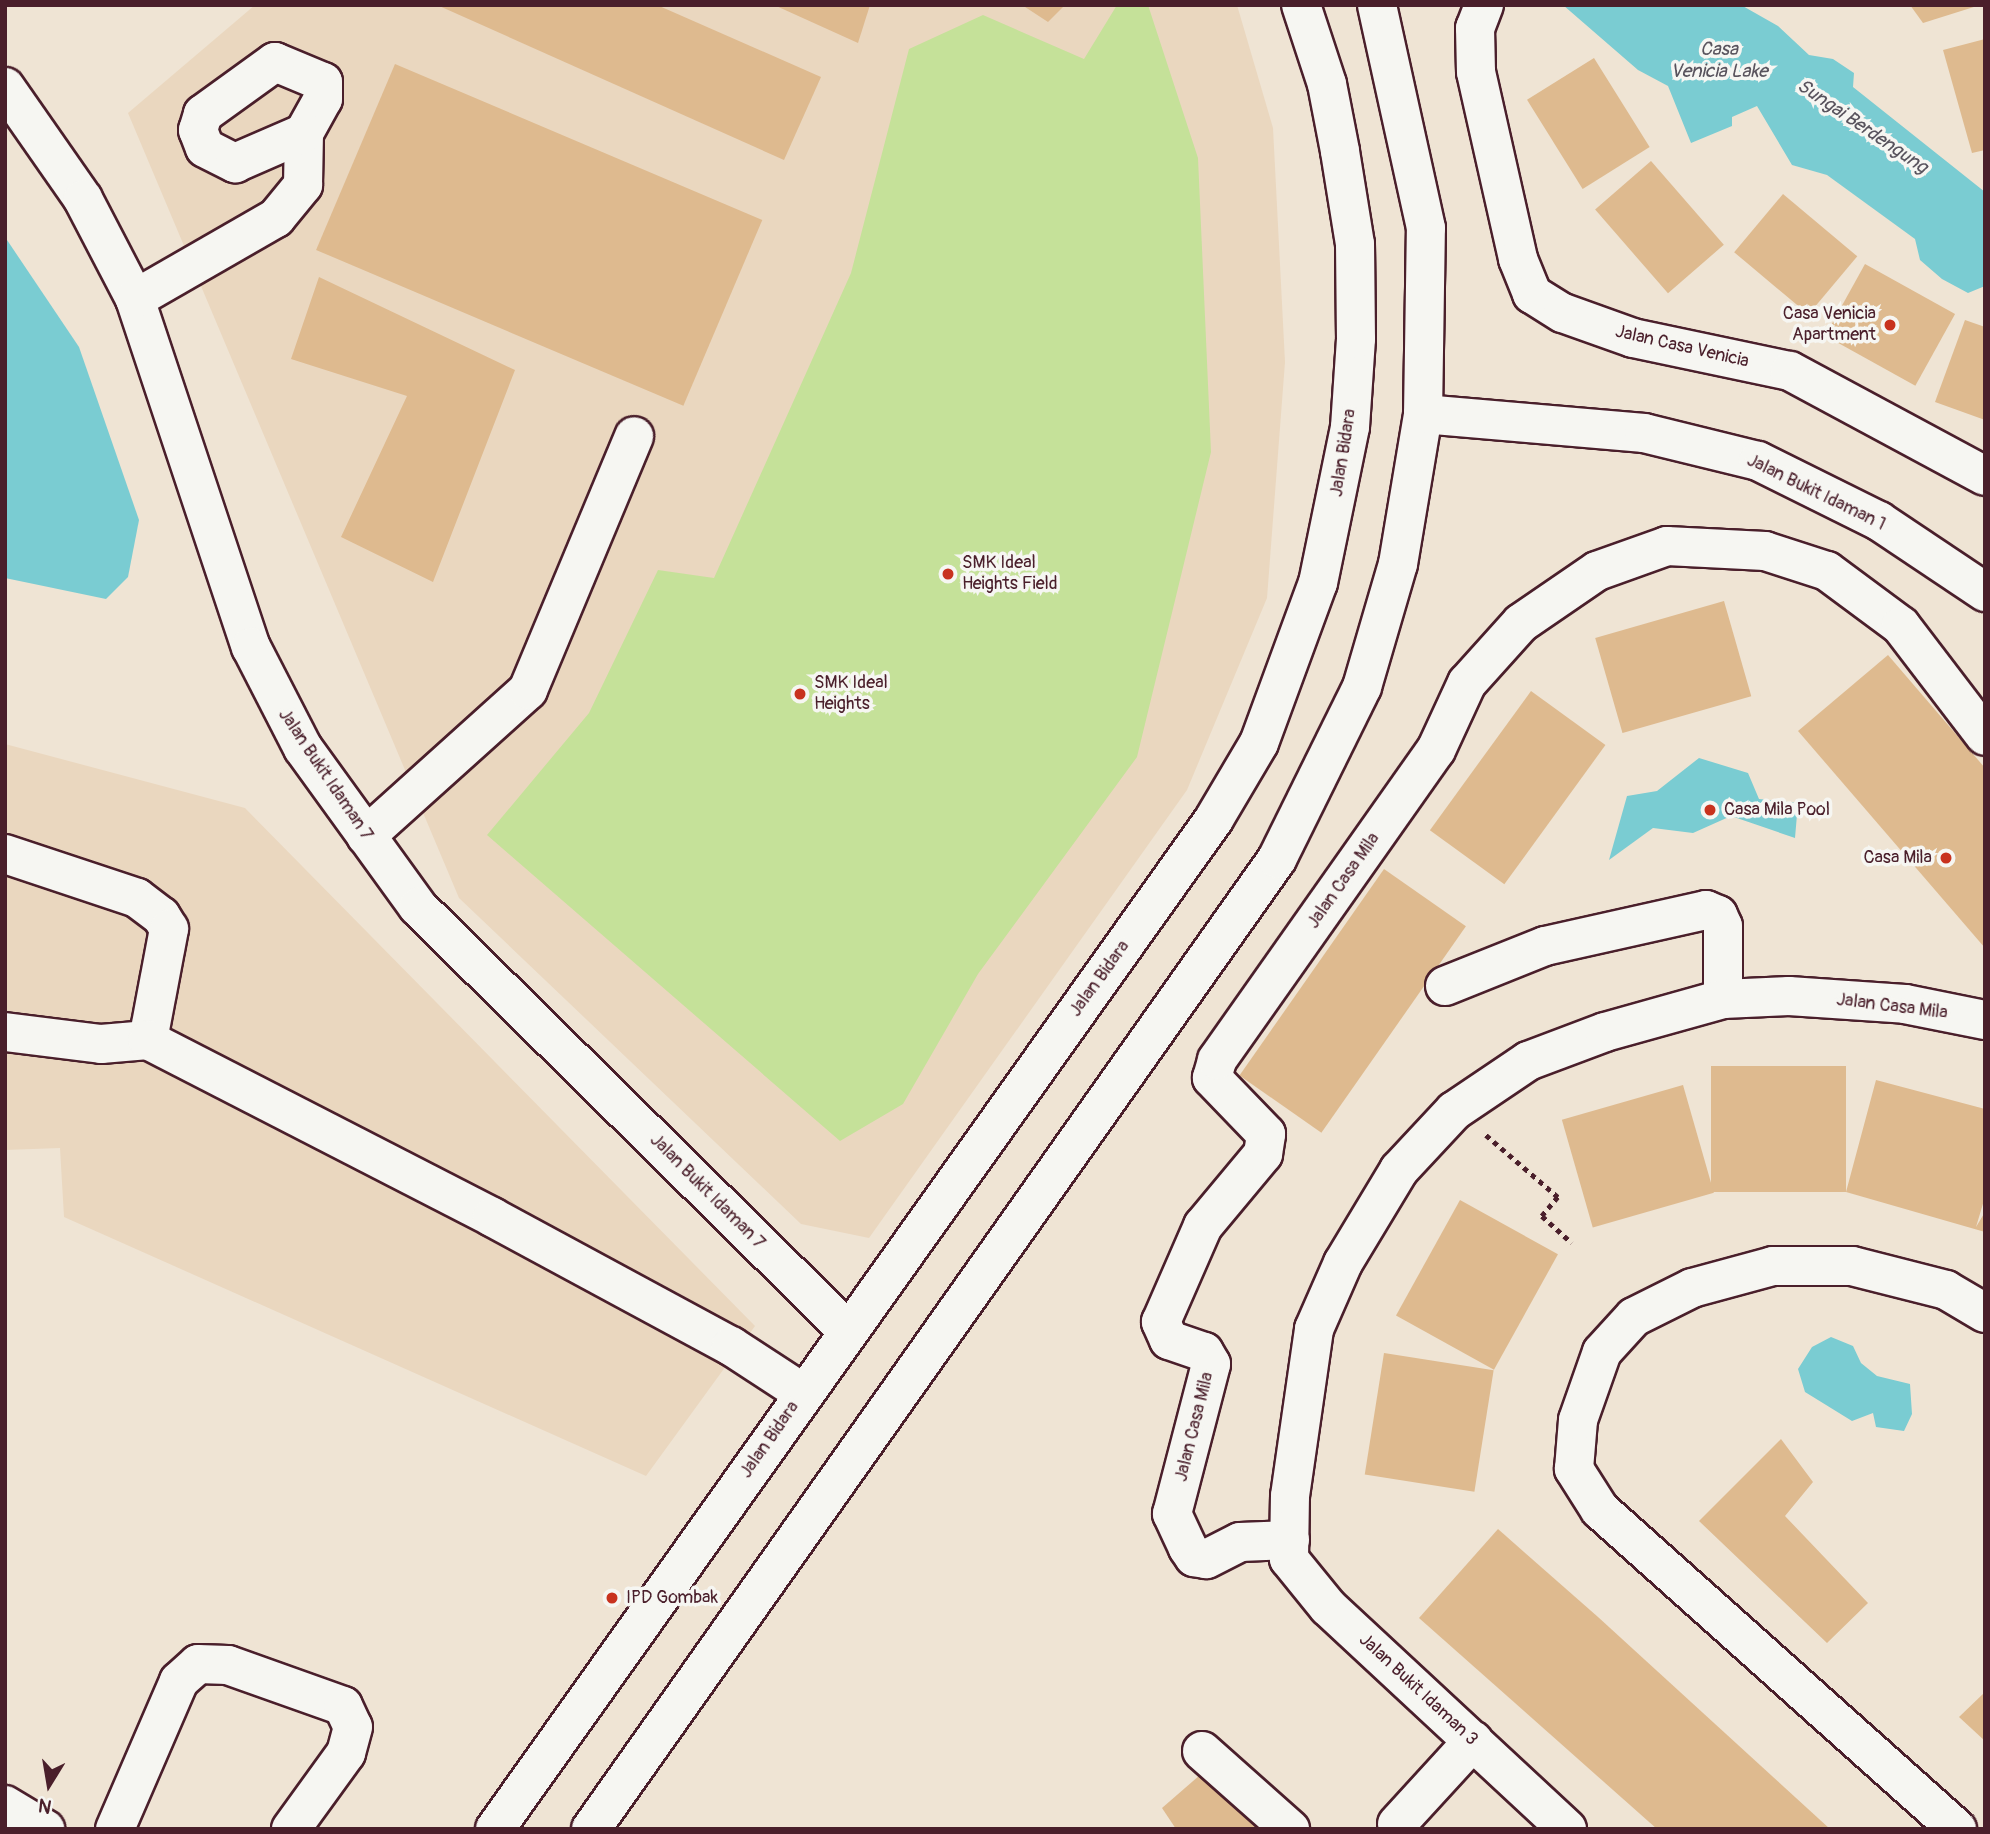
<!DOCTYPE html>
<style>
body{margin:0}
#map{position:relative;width:1990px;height:1834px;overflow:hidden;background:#efe4d4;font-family:Pangolin,sans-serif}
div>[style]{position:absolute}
.built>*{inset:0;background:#ead7bf}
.green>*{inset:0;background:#c5e199}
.water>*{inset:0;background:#7accd2}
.building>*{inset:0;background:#deba8f;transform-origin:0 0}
.path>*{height:4.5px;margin-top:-2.25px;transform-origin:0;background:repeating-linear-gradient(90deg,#4a1f2b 0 5px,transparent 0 10px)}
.roads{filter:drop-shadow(2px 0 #4a1f2b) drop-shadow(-2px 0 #4a1f2b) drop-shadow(0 2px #4a1f2b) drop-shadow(0 -2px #4a1f2b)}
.minor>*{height:38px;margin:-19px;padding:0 19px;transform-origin:19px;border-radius:19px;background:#f6f6f2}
.major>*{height:38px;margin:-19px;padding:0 19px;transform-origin:19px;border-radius:19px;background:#f6f6f2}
.dots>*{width:19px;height:19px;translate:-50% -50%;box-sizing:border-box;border:4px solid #f6f6f2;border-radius:50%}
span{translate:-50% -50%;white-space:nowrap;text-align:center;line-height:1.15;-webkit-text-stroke:7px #f6f6f2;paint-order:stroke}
.poi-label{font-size:18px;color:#4a1f2b}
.right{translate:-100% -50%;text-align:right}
.left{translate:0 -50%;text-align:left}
.street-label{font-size:18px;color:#4a1f2b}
.water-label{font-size:19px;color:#58535d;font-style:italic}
.frame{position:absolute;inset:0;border:7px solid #4a1f2b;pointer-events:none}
.north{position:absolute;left:14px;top:1750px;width:70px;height:70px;-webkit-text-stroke:5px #f6f6f2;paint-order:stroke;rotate:191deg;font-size:19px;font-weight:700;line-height:28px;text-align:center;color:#4a1f2b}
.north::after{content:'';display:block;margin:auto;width:24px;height:32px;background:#4a1f2b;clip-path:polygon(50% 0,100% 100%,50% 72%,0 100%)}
</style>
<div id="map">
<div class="built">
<div style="clip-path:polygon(255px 5px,1237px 5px,1273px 128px,1285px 362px,1267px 598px,1187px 790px,869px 1238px,801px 1224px,459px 898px,128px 113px)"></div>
<div style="clip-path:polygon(5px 744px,245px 808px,755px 1326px,646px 1476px,64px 1217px,60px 1148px,5px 1150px)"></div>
</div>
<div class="green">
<div style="clip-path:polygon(1117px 5px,1148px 5px,1198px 158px,1211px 452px,1137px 757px,978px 974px,903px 1104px,840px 1141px,487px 835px,589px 713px,658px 570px,714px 578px,851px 273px,909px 49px,983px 15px,1084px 59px)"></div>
</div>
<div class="water">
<div style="clip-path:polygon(1563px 5px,1741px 5px,1778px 26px,1809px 55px,1833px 59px,1854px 73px,1853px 87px,1985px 192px,1985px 286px,1968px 293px,1942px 279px,1920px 260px,1915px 239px,1827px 175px,1792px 165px,1757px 106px,1732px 117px,1732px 126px,1691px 143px,1668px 86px,1638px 70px)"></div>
<div style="clip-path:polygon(5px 237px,79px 347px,139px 520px,128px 577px,106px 599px,5px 578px)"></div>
<div style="clip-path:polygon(1699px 758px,1748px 773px,1759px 799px,1798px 803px,1795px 838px,1731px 816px,1693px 833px,1653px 828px,1609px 860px,1627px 796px,1657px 791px)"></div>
<div style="clip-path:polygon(1831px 1337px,1853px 1346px,1861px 1363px,1877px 1376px,1910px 1384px,1912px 1414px,1904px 1431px,1876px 1427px,1873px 1413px,1852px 1421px,1805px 1392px,1798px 1369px,1812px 1347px)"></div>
</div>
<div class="building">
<div style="clip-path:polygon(437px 5px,657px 5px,821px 77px,784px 160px)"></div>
<div style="clip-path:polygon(774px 5px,870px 5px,858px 43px)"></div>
<div style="clip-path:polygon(1022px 5px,1065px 5px,1048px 22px)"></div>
<div style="clip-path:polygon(1910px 5px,1977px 5px,1977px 6px,1923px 23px)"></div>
<div style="clip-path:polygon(1985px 39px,1985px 150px,1972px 153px,1943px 50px)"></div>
<div style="left:1594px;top:58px;width:105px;height:79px;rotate:58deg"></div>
<div style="left:395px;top:64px;width:399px;height:202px;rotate:23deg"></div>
<div style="left:1651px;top:161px;width:111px;height:74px;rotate:49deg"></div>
<div style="left:1783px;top:194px;width:97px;height:76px;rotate:40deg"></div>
<div style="left:1865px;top:264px;width:103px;height:82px;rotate:29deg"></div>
<div style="clip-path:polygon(319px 277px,515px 370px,433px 582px,341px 537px,407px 396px,291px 359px)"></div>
<div style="clip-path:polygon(1965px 320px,1985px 327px,1985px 420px,1935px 402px)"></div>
<div style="left:1724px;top:601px;width:99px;height:134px;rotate:74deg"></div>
<div style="clip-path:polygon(1888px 655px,1985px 768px,1985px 948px,1798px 731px)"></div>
<div style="left:1531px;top:691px;width:92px;height:172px;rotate:36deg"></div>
<div style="left:1384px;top:869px;width:100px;height:252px;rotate:35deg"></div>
<div style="left:1846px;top:1066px;width:126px;height:135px;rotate:90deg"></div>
<div style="clip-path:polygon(1876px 1080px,1985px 1109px,1985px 1197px,1976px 1227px,1985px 1212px,1985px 1232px,1846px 1192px)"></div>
<div style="left:1683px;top:1085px;width:112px;height:126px;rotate:74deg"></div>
<div style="left:1460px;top:1200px;width:112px;height:132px;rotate:29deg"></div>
<div style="left:1384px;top:1353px;width:111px;height:123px;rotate:9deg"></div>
<div style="clip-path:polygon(1781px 1439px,1813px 1482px,1785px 1516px,1868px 1603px,1827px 1643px,1699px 1521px)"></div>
<div style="clip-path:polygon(1498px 1529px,1598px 1617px,1830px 1829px,1657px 1829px,1419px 1618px)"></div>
<div style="clip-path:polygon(1985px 1692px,1985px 1741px,1959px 1717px)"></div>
<div style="clip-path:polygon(1200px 1775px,1263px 1829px,1176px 1829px,1162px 1808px)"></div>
</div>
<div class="path">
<div style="left:1486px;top:1135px;width:95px;rotate:40.7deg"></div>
<div style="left:1558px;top:1197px;width:25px;rotate:130deg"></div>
<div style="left:1542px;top:1216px;width:40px;rotate:42deg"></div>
</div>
<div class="roads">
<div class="minor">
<div style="left:1484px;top:5px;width:25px;rotate:111deg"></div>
<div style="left:1475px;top:28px;width:44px;rotate:88.7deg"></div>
<div style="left:1476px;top:72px;width:192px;rotate:77.3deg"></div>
<div style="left:1518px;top:259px;width:38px;rotate:68deg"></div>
<div style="left:1532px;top:294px;width:36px;rotate:32deg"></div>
<div style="left:1563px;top:313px;width:74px;rotate:19.7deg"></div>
<div style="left:1633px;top:338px;width:160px;rotate:11.9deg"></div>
<div style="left:1790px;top:371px;width:221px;rotate:28.3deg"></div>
<div style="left:5px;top:87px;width:136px;rotate:55.1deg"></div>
<div style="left:83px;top:199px;width:113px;rotate:62.5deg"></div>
<div style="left:135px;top:299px;width:367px;rotate:71.6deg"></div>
<div style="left:251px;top:647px;width:114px;rotate:62.8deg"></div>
<div style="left:303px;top:748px;width:196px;rotate:54.1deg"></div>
<div style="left:418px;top:907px;width:602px;rotate:44.6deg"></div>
<div style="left:135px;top:299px;width:163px;rotate:-29.9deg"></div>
<div style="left:276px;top:218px;width:43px;rotate:-50.7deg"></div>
<div style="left:303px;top:185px;width:52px;rotate:-88.9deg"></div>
<div style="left:304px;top:133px;width:39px;rotate:-61deg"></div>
<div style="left:323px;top:99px;width:17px;rotate:-90deg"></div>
<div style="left:323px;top:82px;width:52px;rotate:-157.4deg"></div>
<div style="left:275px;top:62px;width:89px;rotate:144.2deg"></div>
<div style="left:203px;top:114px;width:17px;rotate:107deg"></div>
<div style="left:198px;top:130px;width:19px;rotate:69deg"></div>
<div style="left:205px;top:148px;width:34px;rotate:27deg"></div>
<div style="left:235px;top:163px;width:75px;rotate:-23.5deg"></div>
<div style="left:1423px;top:414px;width:222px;rotate:4.9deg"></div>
<div style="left:1644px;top:433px;width:117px;rotate:13.8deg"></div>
<div style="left:1758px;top:461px;width:135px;rotate:26.4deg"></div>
<div style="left:1879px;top:521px;width:128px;rotate:33.8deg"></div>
<div style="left:366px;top:836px;width:218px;rotate:-42deg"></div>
<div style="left:528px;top:690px;width:275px;rotate:-67.3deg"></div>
<div style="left:5px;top:854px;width:139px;rotate:18.4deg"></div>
<div style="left:137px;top:898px;width:30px;rotate:37deg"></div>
<div style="left:161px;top:916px;width:15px;rotate:58deg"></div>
<div style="left:169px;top:929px;width:113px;rotate:100.7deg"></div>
<div style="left:1445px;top:986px;width:108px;rotate:-21.8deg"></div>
<div style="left:1545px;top:946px;width:165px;rotate:-12.6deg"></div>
<div style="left:1706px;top:910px;width:13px;rotate:23deg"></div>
<div style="left:1718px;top:915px;width:12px;rotate:66deg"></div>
<div style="left:1723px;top:926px;width:73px;rotate:90deg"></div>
<div style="left:5px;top:1032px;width:97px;rotate:7.1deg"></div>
<div style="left:101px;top:1044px;width:47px;rotate:-4.9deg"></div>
<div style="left:148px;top:1040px;width:387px;rotate:27.2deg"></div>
<div style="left:492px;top:1217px;width:272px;rotate:28.4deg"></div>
<div style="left:731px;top:1346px;width:86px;rotate:33.1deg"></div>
<div style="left:1290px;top:1540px;width:50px;rotate:177.7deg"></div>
<div style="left:1240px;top:1542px;width:38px;rotate:153deg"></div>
<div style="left:1206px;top:1559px;width:12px;rotate:-171deg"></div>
<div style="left:1194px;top:1557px;width:11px;rotate:-124deg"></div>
<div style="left:1188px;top:1548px;width:38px;rotate:-115deg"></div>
<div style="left:1172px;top:1514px;width:155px;rotate:-75.4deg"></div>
<div style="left:1211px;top:1364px;width:14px;rotate:-120deg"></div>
<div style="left:1204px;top:1352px;width:37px;rotate:-161deg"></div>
<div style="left:1169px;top:1340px;width:20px;rotate:-114deg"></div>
<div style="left:1161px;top:1322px;width:105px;rotate:-66.4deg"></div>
<div style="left:1203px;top:1226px;width:94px;rotate:-50.2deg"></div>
<div style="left:1263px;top:1154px;width:20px;rotate:-81deg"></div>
<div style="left:1266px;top:1134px;width:78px;rotate:-134deg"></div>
<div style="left:1212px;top:1078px;width:19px;rotate:-74deg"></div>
<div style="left:1217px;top:1060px;width:380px;rotate:-54.8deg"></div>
<div style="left:1436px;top:750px;width:74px;rotate:-65.2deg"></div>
<div style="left:1467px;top:683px;width:81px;rotate:-48deg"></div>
<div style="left:1521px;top:623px;width:92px;rotate:-34.4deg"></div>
<div style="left:1597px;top:571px;width:74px;rotate:-19.7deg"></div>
<div style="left:1667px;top:546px;width:98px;rotate:2.9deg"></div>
<div style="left:1765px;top:551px;width:65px;rotate:17.9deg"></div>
<div style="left:1827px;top:571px;width:92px;rotate:36.6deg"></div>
<div style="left:1901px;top:626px;width:138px;rotate:52.6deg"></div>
<div style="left:1202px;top:1751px;width:118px;rotate:41.6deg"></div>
<div style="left:5px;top:1805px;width:47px;rotate:31deg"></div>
<div style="left:1397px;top:1824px;width:113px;rotate:-47.5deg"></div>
<div style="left:115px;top:1829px;width:161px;rotate:-66.6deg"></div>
<div style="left:179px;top:1681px;width:25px;rotate:-42deg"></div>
<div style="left:198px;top:1664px;width:30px;rotate:2deg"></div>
<div style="left:228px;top:1665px;width:122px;rotate:19.6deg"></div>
<div style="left:343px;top:1706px;width:23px;rotate:65deg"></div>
<div style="left:353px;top:1727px;width:27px;rotate:105deg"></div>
<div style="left:346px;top:1753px;width:94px;rotate:125.9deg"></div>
<div style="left:1567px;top:1829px;width:326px;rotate:-137.1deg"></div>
<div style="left:1328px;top:1607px;width:62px;rotate:-129.1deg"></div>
<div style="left:1289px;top:1559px;width:63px;rotate:-89.1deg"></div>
<div style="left:1290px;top:1496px;width:169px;rotate:-81.8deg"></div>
<div style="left:1314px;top:1329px;width:72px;rotate:-66.3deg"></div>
<div style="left:1343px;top:1263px;width:109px;rotate:-58.9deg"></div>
<div style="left:1399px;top:1170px;width:81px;rotate:-47deg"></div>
<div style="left:1454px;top:1111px;width:89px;rotate:-34deg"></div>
<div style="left:1528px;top:1061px;width:82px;rotate:-20.6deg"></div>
<div style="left:1605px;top:1032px;width:123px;rotate:-15.6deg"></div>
<div style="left:1723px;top:999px;width:66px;rotate:-2.6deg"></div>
<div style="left:1789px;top:996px;width:116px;rotate:3.9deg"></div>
<div style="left:1905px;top:1004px;width:82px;rotate:11.3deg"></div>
<div style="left:1957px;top:1829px;width:479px;rotate:-138.2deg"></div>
<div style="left:1600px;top:1510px;width:49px;rotate:-122.4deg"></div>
<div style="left:1574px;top:1469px;width:49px;rotate:-85.3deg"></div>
<div style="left:1578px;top:1420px;width:72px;rotate:-70.6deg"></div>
<div style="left:1602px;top:1352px;width:47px;rotate:-47.6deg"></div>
<div style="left:1634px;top:1317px;width:65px;rotate:-26.6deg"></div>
<div style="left:1692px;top:1288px;width:84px;rotate:-15.2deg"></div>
<div style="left:1773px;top:1266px;width:79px"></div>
<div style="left:1852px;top:1266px;width:97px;rotate:14.3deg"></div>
<div style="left:1946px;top:1290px;width:45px;rotate:30.5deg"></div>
</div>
<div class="major">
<div style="left:495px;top:1829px;width:1240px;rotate:-54.55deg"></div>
<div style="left:1214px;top:819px;width:88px;rotate:-59.4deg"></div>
<div style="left:1259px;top:743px;width:171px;rotate:-69.8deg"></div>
<div style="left:1318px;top:583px;width:159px;rotate:-78.4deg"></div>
<div style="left:1350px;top:427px;width:88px;rotate:-86.1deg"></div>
<div style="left:1356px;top:339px;width:95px;rotate:-90.6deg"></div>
<div style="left:1355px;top:244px;width:94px;rotate:-99.2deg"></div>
<div style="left:1340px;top:151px;width:68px;rotate:-101deg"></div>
<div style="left:1327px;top:84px;width:83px;rotate:-108.2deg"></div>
<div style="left:591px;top:1829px;width:1188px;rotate:-54.73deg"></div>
<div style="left:1277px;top:859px;width:192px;rotate:-63.7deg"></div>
<div style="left:1362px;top:687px;width:128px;rotate:-73.7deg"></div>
<div style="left:1398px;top:564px;width:152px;rotate:-80.5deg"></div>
<div style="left:1423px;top:414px;width:186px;rotate:-89.1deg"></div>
<div style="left:1426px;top:228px;width:228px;rotate:-102.4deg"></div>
</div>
</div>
<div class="dots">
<div style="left:1890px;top:325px;background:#c8321e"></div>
<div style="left:948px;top:574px;background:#c8321e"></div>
<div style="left:800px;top:694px;background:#c8321e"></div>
<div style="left:1710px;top:810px;background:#c8321e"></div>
<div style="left:1946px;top:858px;background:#c8321e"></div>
<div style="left:612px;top:1598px;background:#c8321e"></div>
</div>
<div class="poi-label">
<span class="right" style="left:1876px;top:325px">Casa Venicia<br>Apartment</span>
<span class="left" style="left:962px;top:574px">SMK Ideal<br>Heights Field</span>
<span class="left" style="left:814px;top:694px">SMK Ideal<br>Heights</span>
<span class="left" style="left:1724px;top:810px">Casa Mila Pool</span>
<span class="right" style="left:1932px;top:858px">Casa Mila</span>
<span class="left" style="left:626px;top:1598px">IPD Gombak</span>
</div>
<div class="street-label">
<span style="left:1682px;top:347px;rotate:13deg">Jalan Casa Venicia</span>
<span style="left:1344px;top:453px;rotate:-81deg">Jalan Bidara</span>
<span style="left:1816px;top:493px;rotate:26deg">Jalan Bukit Idaman 1</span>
<span style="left:325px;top:775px;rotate:56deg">Jalan Bukit Idaman 7</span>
<span style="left:1344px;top:881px;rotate:-55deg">Jalan Casa Mila</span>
<span style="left:1100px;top:979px;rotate:-54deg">Jalan Bidara</span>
<span style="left:1892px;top:1007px;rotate:7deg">Jalan Casa Mila</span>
<span style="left:707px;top:1192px;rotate:45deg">Jalan Bukit Idaman 7</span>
<span style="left:1195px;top:1427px;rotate:-76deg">Jalan Casa Mila</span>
<span style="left:770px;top:1440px;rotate:-55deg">Jalan Bidara</span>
<span style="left:1418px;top:1690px;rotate:43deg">Jalan Bukit Idaman 3</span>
</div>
<div class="water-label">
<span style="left:1719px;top:61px">Casa<br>Venicia Lake</span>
<span style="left:1862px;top:127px;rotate:34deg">Sungai Berdengung</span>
</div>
<div class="frame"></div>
<div class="north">N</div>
</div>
